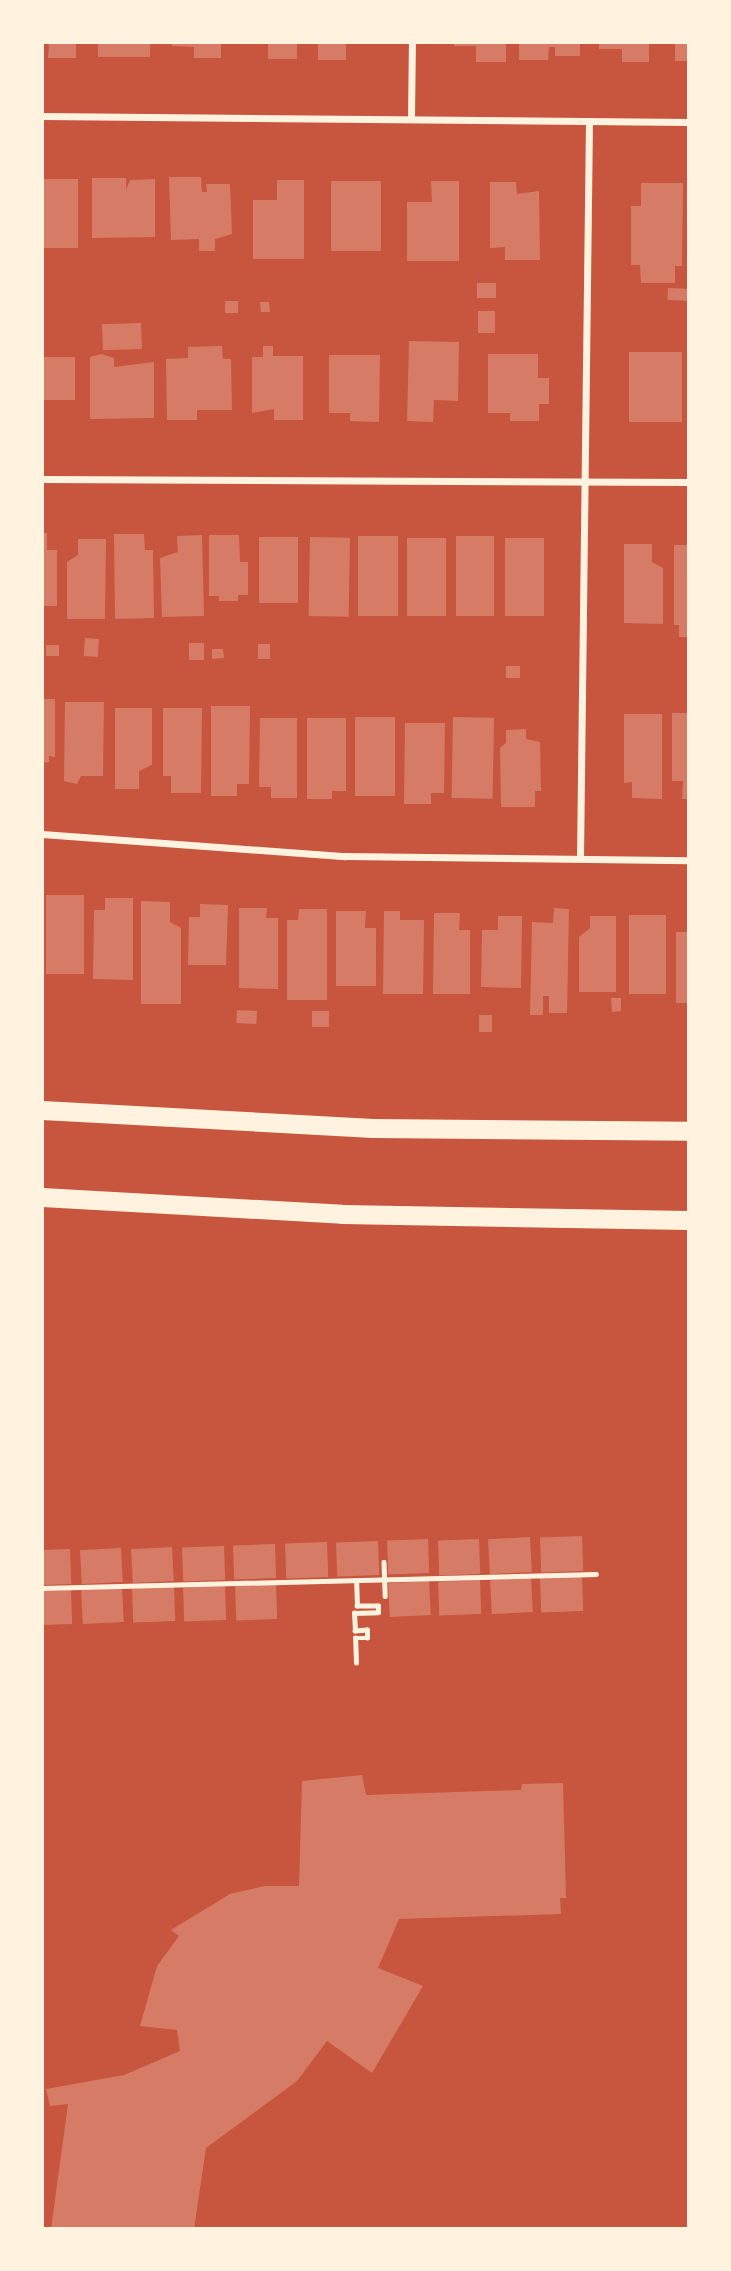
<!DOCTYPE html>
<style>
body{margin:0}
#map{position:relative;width:731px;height:2271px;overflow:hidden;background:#c8553d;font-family:"Asap Condensed",sans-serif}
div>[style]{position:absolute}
.building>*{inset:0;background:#d67c66;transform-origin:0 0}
.path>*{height:4.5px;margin:-2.25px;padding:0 2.25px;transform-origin:2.25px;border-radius:2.25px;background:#fff3e0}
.minor>*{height:7px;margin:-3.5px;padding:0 3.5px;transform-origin:3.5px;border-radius:3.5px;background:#fff3e0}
.trunk>*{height:19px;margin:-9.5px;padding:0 9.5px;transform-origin:9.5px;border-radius:9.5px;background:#fff3e0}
span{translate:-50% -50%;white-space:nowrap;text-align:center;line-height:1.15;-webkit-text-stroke:7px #fff3e0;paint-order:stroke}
.frame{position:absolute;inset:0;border:44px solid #fff3e0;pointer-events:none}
</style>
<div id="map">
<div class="building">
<div style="clip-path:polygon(42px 42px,76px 42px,76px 58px,48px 58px,49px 45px)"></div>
<div style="left:98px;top:42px;width:52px;height:15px"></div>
<div style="clip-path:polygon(172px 42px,221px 42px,221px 58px,194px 58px,194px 47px,172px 46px)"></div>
<div style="left:268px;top:42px;width:29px;height:17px"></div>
<div style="left:318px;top:42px;width:28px;height:18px"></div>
<div style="clip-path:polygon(454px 42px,506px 42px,506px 62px,476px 62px,476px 46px,454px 46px)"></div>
<div style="clip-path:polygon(519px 42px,580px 42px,580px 56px,555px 56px,555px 47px,549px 47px,548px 60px,519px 60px)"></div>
<div style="clip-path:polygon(599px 42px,649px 42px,649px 62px,622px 62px,622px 49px,599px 49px)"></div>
<div style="left:675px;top:42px;width:14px;height:19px"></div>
<div style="clip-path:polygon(169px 177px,201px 177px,202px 192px,207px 192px,206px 184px,230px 184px,232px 234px,215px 239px,215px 251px,199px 251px,199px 239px,171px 240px)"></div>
<div style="clip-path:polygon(92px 178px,126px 178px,126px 190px,130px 180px,155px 179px,155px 237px,92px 238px)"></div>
<div style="left:42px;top:179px;width:36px;height:69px"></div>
<div style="clip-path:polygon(277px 180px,304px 180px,304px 259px,253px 259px,253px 200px,277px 200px)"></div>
<div style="left:381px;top:181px;width:70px;height:50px;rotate:90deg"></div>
<div style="clip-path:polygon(431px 181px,459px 181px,459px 261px,407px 261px,407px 202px,432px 202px)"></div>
<div style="clip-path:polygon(490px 182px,516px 182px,517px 194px,539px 191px,540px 260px,505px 260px,505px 247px,490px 248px)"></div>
<div style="clip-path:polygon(641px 183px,683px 183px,682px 266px,675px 266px,675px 283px,641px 283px,640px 265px,631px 265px,631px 206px,641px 206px)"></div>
<div style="left:477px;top:283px;width:19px;height:15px"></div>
<div style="left:668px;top:288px;width:21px;height:12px;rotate:3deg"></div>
<div style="left:225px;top:301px;width:13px;height:12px"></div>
<div style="clip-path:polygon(260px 302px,269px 302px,270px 312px,261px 312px)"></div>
<div style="left:495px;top:311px;width:22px;height:17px;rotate:90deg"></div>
<div style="left:141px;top:323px;width:26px;height:39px;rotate:88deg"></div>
<div style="clip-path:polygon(409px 341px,459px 342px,458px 401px,434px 400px,433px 422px,407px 421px)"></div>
<div style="clip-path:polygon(222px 346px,223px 359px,231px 359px,232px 410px,197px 410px,197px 420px,167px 420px,166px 359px,188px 358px,188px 347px)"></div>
<div style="clip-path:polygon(263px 346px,273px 346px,273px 356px,303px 356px,303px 420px,274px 420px,274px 409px,252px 413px,252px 357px,263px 357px)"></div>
<div style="left:629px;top:352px;width:53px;height:70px"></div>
<div style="clip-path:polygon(101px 354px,114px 358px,114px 367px,154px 362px,154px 418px,90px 419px,90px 357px)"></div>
<div style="clip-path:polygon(488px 354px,538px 354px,538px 378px,549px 378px,549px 404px,539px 404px,539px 421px,510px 421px,510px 413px,488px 413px)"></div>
<div style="clip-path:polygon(329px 355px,380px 355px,379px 422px,350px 421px,350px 413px,329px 413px)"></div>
<div style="left:42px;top:357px;width:33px;height:43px"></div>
<div style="clip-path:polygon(42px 533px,47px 533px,47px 550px,57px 550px,57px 606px,42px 606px)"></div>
<div style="clip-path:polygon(114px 534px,144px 534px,145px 550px,153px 550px,154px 618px,115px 619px)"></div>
<div style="clip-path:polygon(202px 535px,204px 616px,162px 617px,160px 558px,178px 552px,177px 536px)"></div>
<div style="clip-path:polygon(209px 535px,239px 535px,240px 562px,248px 562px,248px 595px,238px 595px,238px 601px,219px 601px,219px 596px,209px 596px)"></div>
<div style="left:358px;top:536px;width:40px;height:80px"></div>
<div style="left:456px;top:536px;width:38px;height:80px"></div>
<div style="left:259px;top:537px;width:39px;height:66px"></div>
<div style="left:310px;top:537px;width:40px;height:79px;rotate:1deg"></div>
<div style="left:407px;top:538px;width:39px;height:78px"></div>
<div style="left:505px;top:538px;width:39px;height:78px"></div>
<div style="clip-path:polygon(78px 539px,106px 539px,105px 619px,67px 619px,67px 562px,78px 555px)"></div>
<div style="clip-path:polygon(624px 544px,652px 544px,652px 562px,663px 568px,663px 624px,624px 623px)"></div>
<div style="clip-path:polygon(674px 545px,689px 545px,689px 637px,679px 637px,679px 625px,674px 625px)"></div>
<div style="left:85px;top:638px;width:14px;height:18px;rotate:4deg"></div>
<div style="left:204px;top:643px;width:17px;height:15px;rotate:90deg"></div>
<div style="left:258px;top:644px;width:12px;height:15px"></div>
<div style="left:46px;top:645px;width:13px;height:11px"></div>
<div style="clip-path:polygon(212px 649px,223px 649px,224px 658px,212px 659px)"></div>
<div style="left:506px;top:666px;width:14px;height:12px"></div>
<div style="clip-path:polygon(42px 699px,55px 699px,55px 757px,49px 756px,49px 762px,42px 763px)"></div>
<div style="clip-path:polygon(65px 702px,104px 702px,103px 776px,81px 776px,77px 784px,64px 781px)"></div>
<div style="clip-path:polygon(211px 706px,250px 706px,249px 784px,237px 784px,237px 796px,211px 796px)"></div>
<div style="clip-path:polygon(115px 708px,152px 708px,152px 765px,139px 771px,139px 789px,115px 789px)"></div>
<div style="clip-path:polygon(163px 708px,202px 708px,201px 793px,171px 793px,171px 776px,163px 776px)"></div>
<div style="clip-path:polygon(672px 713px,689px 713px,689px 799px,682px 799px,683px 781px,672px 781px)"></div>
<div style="clip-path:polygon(624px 714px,662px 714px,662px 799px,632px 798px,632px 782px,624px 783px)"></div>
<div style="left:355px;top:717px;width:40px;height:79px"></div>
<div style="left:453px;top:717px;width:41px;height:81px;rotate:1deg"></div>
<div style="clip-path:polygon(260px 718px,297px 718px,297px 798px,271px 798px,271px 787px,259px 787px)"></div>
<div style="clip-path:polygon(307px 718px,346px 718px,346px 791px,332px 791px,332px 799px,307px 799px)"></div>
<div style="clip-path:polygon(405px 723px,445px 723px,444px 793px,431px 793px,431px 804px,404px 804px)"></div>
<div style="clip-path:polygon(526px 729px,526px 739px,540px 742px,541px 791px,535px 791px,535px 807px,501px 807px,500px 748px,506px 743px,506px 730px)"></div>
<div style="left:46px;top:895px;width:38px;height:79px"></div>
<div style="clip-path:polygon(105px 898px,133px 898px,133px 980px,93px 979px,94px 910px,105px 910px)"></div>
<div style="clip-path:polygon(141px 901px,170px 902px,170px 922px,181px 928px,181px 1004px,141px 1004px)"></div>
<div style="clip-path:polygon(200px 904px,228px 905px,226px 965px,188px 965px,189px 917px,200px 917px)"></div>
<div style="clip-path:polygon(239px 908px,267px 908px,266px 918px,278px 918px,278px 989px,239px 988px)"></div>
<div style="clip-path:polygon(554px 908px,569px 909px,567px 1013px,549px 1013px,549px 996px,543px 996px,543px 1015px,530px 1015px,532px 922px,553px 923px)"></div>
<div style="clip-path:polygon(299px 909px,327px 909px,327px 1000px,287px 1000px,287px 920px,298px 920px)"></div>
<div style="clip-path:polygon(336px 911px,366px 911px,365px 928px,376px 928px,376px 986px,336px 986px)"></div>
<div style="clip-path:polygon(384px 911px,400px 911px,400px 920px,424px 920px,423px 994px,383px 994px)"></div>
<div style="clip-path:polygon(434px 913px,460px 913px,459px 930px,470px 930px,470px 994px,433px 994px)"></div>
<div style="left:629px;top:915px;width:37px;height:79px"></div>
<div style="clip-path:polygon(498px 916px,522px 916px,521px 988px,481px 987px,482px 930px,498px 930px)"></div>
<div style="clip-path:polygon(590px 916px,616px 916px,616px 992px,579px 992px,579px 937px,590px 928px)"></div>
<div style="left:676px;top:932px;width:13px;height:71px"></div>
<div style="clip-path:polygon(611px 998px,621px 998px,621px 1011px,612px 1012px)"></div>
<div style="left:237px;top:1010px;width:20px;height:13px;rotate:3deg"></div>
<div style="left:312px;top:1011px;width:17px;height:16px"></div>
<div style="left:479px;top:1015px;width:13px;height:17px"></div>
<div style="left:582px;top:1536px;width:35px;height:42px;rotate:88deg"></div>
<div style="left:530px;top:1537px;width:35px;height:42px;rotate:87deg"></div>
<div style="left:428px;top:1539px;width:34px;height:41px;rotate:88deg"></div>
<div style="left:479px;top:1539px;width:35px;height:41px;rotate:88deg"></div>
<div style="left:378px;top:1541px;width:34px;height:42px;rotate:88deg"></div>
<div style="left:327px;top:1542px;width:35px;height:42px;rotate:88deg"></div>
<div style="left:275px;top:1544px;width:34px;height:42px;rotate:88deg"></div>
<div style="left:224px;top:1546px;width:34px;height:42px;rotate:88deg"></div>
<div style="left:172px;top:1547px;width:34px;height:41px;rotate:87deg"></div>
<div style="left:121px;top:1548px;width:34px;height:41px;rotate:87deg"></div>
<div style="left:70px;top:1549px;width:35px;height:28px;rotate:88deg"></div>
<div style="left:582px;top:1576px;width:35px;height:42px;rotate:88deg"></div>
<div style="left:531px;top:1578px;width:34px;height:41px;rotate:87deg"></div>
<div style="left:480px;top:1580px;width:34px;height:42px;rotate:88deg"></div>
<div style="left:429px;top:1581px;width:34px;height:41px;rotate:87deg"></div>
<div style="left:276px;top:1584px;width:35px;height:41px;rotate:88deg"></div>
<div style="left:225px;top:1586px;width:34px;height:42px;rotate:88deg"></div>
<div style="left:174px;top:1587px;width:34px;height:42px;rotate:88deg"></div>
<div style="left:122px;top:1588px;width:34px;height:41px;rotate:87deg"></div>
<div style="left:71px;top:1590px;width:34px;height:29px;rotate:88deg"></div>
<div style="clip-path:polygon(362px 1775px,366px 1795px,521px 1790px,522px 1784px,563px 1783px,566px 1898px,560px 1898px,561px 1914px,399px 1919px,378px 1968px,423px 1986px,372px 2073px,327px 2041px,297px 2081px,206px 2148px,194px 2229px,51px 2229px,68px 2104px,50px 2106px,46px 2089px,124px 2075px,180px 2051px,177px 2030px,140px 2026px,157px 1966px,179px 1936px,171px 1930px,230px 1894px,265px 1886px,299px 1886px,302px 1781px)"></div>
</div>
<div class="path">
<div style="left:384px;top:1562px;width:34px;rotate:88deg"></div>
<div style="left:42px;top:1588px;width:554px;rotate:-1.45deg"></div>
<div style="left:356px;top:1663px;width:25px;rotate:-92deg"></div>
<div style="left:355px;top:1638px;width:12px"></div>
<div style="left:367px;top:1638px;width:8px;rotate:-90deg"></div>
<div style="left:367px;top:1630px;width:12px;rotate:175deg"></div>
<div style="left:355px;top:1631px;width:18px;rotate:-93deg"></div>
<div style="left:354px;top:1613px;width:24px;rotate:-2deg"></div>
<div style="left:378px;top:1612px;width:6px;rotate:-90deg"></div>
<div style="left:378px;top:1606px;width:21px;rotate:180deg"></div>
<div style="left:357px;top:1606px;width:25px;rotate:-92deg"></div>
</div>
<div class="minor">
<div style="left:42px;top:116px;width:647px;rotate:0.53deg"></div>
<div style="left:411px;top:119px;width:77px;rotate:-89.3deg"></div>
<div style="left:42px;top:479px;width:647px;rotate:0.27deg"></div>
<div style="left:42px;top:834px;width:304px;rotate:4.2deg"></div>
<div style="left:345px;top:856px;width:344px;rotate:0.7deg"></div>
<div style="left:580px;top:858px;width:737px;rotate:-89.3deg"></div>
</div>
<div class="trunk">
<div style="left:42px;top:1110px;width:331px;rotate:3.1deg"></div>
<div style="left:373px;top:1128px;width:316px;rotate:0.5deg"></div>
<div style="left:42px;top:1197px;width:300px;rotate:3.2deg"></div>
<div style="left:342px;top:1214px;width:347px;rotate:1deg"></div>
</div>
<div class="frame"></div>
</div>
